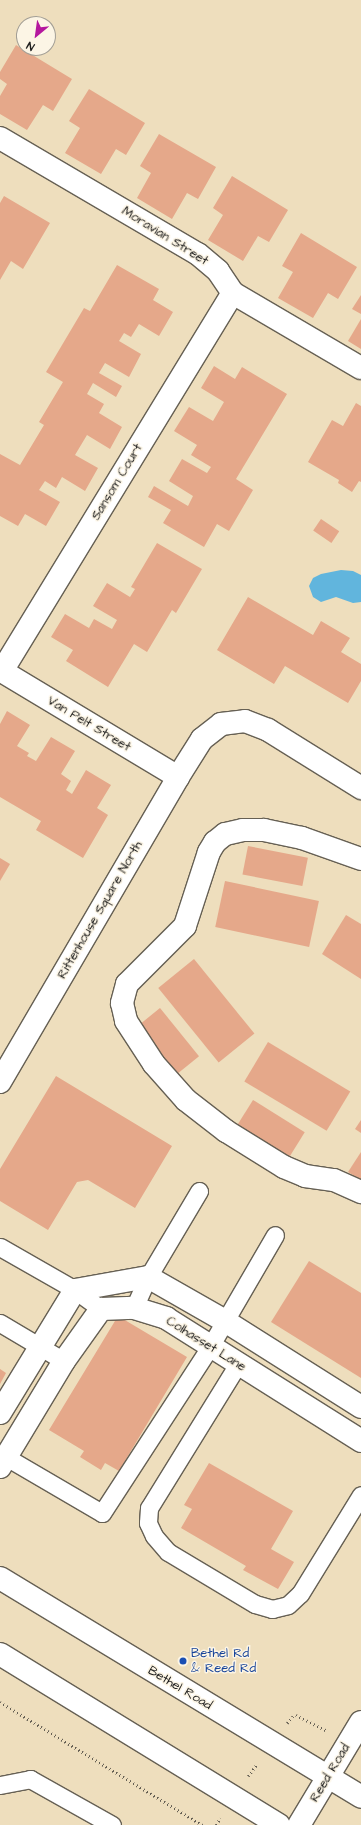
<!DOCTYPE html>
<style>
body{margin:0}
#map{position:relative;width:361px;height:1825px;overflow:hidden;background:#eedebd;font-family:"Architects Daughter",sans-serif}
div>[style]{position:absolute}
.water>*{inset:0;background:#61b5dd}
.building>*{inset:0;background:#e5a88a;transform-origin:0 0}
.path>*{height:2.5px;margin-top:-1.25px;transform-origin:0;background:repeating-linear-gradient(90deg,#666054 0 1px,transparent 0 4px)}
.roads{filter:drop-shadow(1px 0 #666054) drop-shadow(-1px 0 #666054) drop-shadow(0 1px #666054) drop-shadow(0 -1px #666054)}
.lane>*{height:17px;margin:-8.5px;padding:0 8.5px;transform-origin:8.5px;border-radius:8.5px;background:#fff}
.street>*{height:22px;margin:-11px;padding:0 11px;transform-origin:11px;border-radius:11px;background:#fff}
.secondary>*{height:22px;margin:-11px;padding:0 11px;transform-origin:11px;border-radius:11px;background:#fff}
.primary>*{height:22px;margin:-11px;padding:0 11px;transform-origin:11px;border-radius:11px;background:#fff}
.dots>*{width:11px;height:11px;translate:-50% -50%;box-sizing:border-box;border:2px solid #fcf5e5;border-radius:50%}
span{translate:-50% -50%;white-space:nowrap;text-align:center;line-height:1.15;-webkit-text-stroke:3px #fcf5e5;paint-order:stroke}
.street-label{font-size:13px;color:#1c1c1c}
.transit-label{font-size:13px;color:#164399}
.left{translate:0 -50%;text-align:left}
.north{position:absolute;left:16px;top:16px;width:40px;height:40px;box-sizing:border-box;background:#fcf5e5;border:1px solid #a29e95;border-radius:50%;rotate:209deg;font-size:11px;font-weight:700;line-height:16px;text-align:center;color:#1c1c1c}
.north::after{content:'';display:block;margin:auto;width:14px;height:18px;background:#b5179e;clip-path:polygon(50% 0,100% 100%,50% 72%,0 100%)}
</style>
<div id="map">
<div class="water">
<div style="clip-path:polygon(341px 570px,353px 571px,361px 575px,361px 602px,353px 603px,336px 597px,321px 602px,313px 597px,309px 586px,313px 578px,321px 574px)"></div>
</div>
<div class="building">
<div style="clip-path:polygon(16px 45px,72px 79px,53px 111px,43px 105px,27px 130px,0 114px,0 96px,7px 84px,0 79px,0 72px)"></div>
<div style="clip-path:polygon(89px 89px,145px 123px,126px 155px,116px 149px,101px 174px,65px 153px,80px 128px,69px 121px)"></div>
<div style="clip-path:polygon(159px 134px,216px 167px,198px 199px,187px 193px,172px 219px,137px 198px,151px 173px,140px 166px)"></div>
<div style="clip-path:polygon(232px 176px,288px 210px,269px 242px,258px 236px,243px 261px,208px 240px,223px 215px,213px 208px)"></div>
<div style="clip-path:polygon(4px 196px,50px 223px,23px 269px,11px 261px,0 280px,0 203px)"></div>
<div style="clip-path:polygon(301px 233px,357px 267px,338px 299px,328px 293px,313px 318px,278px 298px,293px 272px,282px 266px)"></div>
<div style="clip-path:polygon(117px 265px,159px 289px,153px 300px,173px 312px,159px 336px,139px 324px,131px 337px,124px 333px,119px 341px,141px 354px,129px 377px,105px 363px,99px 373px,122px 386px,116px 397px,93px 383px,87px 394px,104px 404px,99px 413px,122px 427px,110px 449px,87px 435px,75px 455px,98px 468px,85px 491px,62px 477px,56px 488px,45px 481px,39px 490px,60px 502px,46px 526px,25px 514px,18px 526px,0 516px,0 454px,20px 465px,44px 425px,39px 422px,63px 382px,46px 372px,84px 308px,90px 311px)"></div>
<div style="clip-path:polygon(361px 295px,361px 314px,352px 309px)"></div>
<div style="clip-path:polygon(361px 319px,361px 349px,348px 341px)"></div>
<div style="clip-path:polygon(214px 366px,235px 379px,242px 367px,287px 394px,236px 479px,253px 490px,229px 531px,217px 524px,204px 547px,163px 523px,171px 510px,148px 497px,154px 486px,188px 506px,193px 496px,169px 481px,182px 459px,207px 473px,211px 467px,191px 455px,197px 445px,174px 431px,189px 407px,213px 421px,224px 402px,201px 388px)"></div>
<div style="clip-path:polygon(356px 403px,361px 406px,361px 482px,359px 481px,352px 492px,338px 483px,339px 480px,308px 462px,332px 420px,343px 426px)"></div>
<div style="left:321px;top:519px;width:22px;height:14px;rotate:34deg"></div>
<div style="clip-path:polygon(157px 543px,202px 569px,176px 613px,172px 610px,147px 652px,134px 644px,108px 687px,66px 661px,73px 650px,51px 637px,65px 614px,89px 628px,94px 619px,112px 629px,117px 620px,93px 606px,107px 583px,130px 597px,135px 589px,131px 587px)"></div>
<div style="clip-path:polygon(248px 597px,313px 635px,321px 621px,350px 638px,341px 652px,361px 664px,361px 681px,348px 703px,285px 666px,274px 684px,217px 650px)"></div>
<div style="clip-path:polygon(7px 711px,30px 725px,17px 746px,29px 753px,27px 756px,36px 761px,51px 737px,75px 751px,61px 774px,71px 781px,66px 790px,72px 794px,86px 770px,111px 785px,97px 808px,108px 815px,83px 858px,36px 830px,41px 821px,0 797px,0 724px)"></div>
<div style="left:248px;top:846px;width:61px;height:29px;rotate:11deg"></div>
<div style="clip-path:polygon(0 858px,10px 864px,0 881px)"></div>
<div style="left:225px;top:881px;width:96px;height:47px;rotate:12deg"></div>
<div style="clip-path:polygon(346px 915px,361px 924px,361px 979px,322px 954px)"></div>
<div style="left:194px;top:959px;width:96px;height:46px;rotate:51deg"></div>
<div style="left:160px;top:1008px;width:62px;height:29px;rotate:51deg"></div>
<div style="left:268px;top:1042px;width:96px;height:46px;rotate:31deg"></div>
<div style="clip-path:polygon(56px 1076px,172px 1146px,135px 1208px,88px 1180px,77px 1182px,48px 1230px,0 1201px,0 1169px)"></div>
<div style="left:253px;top:1100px;width:61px;height:29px;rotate:32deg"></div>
<div style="clip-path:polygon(361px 1120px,361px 1133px,355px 1129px)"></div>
<div style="clip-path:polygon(361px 1152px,361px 1180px,348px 1172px)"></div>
<div style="clip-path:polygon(309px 1261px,361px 1293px,361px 1378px,271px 1322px)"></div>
<div style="clip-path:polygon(118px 1316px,187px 1357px,119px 1471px,105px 1463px,101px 1470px,80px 1457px,84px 1451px,49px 1430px)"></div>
<div style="clip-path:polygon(0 1369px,6px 1373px,0 1384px)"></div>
<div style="clip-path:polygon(209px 1463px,293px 1511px,271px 1549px,294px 1562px,278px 1589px,243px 1570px,246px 1566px,181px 1528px,192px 1509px,184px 1505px)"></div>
</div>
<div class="path">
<div style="left:0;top:1702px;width:237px;rotate:31.3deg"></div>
<div style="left:296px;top:1715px;width:35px;rotate:27deg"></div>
<div style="left:287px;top:1723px;width:9px;rotate:-49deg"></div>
<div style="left:248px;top:1776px;width:15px;rotate:-53deg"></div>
<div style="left:216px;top:1825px;width:8px;rotate:-60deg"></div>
</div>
<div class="roads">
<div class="lane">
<div style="left:0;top:1247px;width:86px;rotate:29.8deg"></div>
<div style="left:75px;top:1290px;width:32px;rotate:36deg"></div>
<div style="left:134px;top:1308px;width:34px;rotate:-66deg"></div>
<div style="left:148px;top:1277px;width:100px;rotate:-59.3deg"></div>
<div style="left:0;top:1323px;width:74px;rotate:30.7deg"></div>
<div style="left:238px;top:1364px;width:169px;rotate:121.7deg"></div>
<div style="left:149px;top:1508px;width:15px;rotate:94deg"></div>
<div style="left:148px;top:1523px;width:14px;rotate:65deg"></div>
<div style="left:154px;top:1536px;width:21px;rotate:49deg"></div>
<div style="left:168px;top:1552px;width:101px;rotate:30.9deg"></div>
<div style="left:255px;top:1604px;width:18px;rotate:16deg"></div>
<div style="left:272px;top:1609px;width:16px;rotate:-14deg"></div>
<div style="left:288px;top:1605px;width:16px;rotate:-43deg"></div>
<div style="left:300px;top:1594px;width:116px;rotate:-58.4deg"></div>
<div style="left:6px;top:1457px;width:111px;rotate:30.3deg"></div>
<div style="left:102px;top:1513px;width:200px;rotate:-57deg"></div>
<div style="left:211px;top:1345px;width:127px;rotate:-59.8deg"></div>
<div style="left:0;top:1785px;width:31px;rotate:-11deg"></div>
<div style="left:30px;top:1779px;width:94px;rotate:29.3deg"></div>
</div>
<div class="street">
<div style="left:0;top:138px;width:229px;rotate:30.4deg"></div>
<div style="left:198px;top:254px;width:26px;rotate:40deg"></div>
<div style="left:218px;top:271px;width:27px;rotate:56deg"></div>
<div style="left:233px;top:293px;width:148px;rotate:30.4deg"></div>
<div style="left:0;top:670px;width:208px;rotate:31deg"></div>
<div style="left:2px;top:671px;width:443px;rotate:-58.6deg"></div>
<div style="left:361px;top:859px;width:63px;rotate:-160.4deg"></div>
<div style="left:302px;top:838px;width:39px;rotate:-168deg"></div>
<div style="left:264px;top:830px;width:21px;rotate:180deg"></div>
<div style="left:243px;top:830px;width:18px;rotate:167deg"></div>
<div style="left:225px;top:834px;width:13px;rotate:141deg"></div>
<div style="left:215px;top:842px;width:12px;rotate:121deg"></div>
<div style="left:209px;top:852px;width:78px;rotate:108deg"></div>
<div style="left:185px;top:926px;width:82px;rotate:135deg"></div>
<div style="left:127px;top:984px;width:20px;rotate:105deg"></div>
<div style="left:122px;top:1003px;width:18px;rotate:77deg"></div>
<div style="left:126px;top:1021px;width:51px;rotate:56.9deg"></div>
<div style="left:154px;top:1064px;width:48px;rotate:48.4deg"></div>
<div style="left:186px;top:1100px;width:51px;rotate:37.8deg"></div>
<div style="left:226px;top:1131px;width:68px;rotate:31.8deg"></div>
<div style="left:284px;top:1167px;width:23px;rotate:23deg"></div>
<div style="left:305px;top:1176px;width:29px;rotate:8deg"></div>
<div style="left:334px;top:1180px;width:30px;rotate:24deg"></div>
<div style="left:0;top:1082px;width:353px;rotate:-59.7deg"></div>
<div style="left:178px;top:777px;width:45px;rotate:-57.7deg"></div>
<div style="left:202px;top:739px;width:24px;rotate:-38deg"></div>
<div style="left:221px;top:724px;width:24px;rotate:-7deg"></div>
<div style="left:245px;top:721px;width:25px;rotate:21deg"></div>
<div style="left:268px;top:730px;width:110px;rotate:31.9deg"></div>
<div style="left:0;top:1413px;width:144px;rotate:-58.6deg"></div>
<div style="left:75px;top:1290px;width:74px;rotate:-10.1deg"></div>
<div style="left:148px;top:1277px;width:89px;rotate:29.7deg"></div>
<div style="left:225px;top:1321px;width:161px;rotate:32.3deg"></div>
<div style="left:0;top:1467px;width:124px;rotate:-58.9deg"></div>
<div style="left:64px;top:1361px;width:64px;rotate:-54.6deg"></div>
<div style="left:101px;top:1309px;width:33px;rotate:-2deg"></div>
<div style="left:134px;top:1308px;width:34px;rotate:17deg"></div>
<div style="left:166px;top:1318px;width:231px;rotate:32.2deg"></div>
</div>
<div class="secondary">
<div style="left:299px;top:1825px;width:120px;rotate:-59deg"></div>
</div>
<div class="primary">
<div style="left:0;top:1578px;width:422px;rotate:31.2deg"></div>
<div style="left:0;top:1654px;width:327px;rotate:31.5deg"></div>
</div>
</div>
<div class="dots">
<div style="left:183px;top:1661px;background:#1a4fb4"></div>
</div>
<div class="street-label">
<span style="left:165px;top:236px;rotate:32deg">Moravian Street</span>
<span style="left:117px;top:482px;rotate:-59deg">Sansom Court</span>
<span style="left:89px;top:724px;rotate:31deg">Van Pelt Street</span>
<span style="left:100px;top:910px;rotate:-60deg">Rittenhouse Square North</span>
<span style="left:206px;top:1344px;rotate:32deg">Colhasset Lane</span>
<span style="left:180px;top:1688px;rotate:31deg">Bethel Road</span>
<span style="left:330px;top:1773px;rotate:-59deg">Reed Road</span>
</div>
<div class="transit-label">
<span class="left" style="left:191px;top:1661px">Bethel Rd<br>&amp; Reed Rd</span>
</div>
<div class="north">N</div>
</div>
